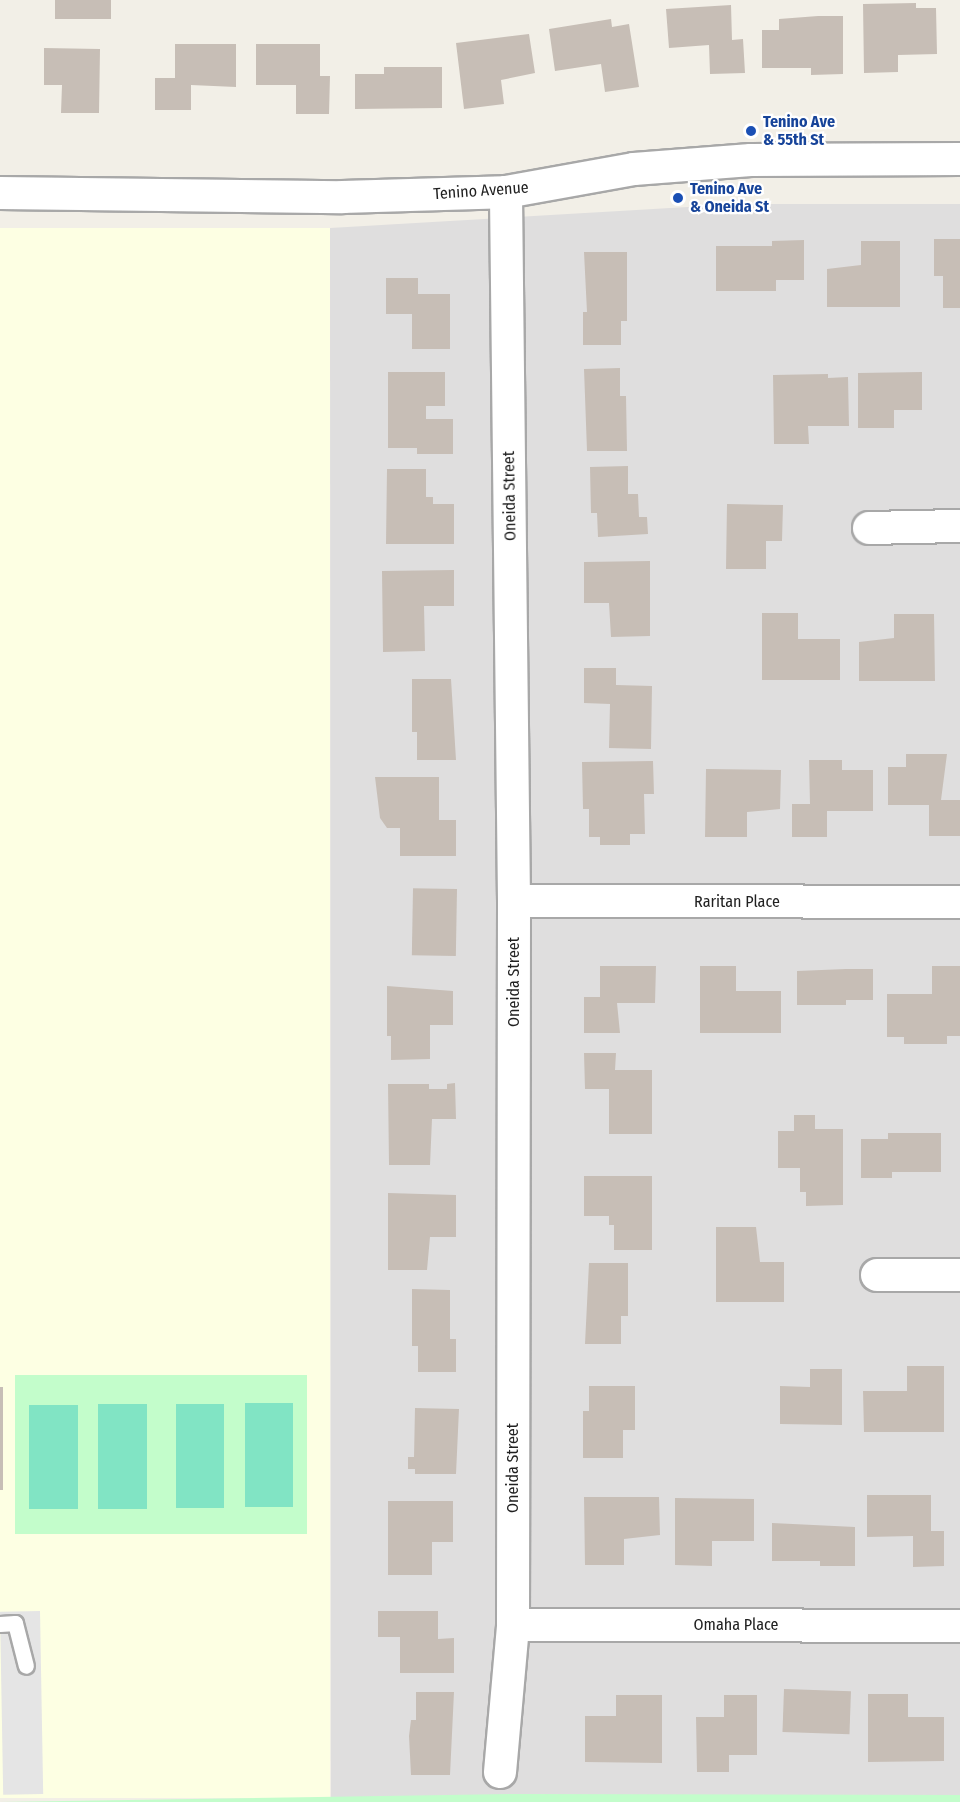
<!DOCTYPE html>
<style>
body{margin:0}
#map{position:relative;width:960px;height:1802px;overflow:hidden;background:#f2efe7;font-family:"Fira Sans Condensed",sans-serif}
div>[style]{position:absolute}
.residential>*{inset:0;background:#dfdede}
.education>*{inset:0;background:#fdffe3;transform-origin:0 0}
.park>*{inset:0;background:#c3fdcb;transform-origin:0 0}
.pitch>*{inset:0;background:#81e4c4;transform-origin:0 0}
.parking>*{inset:0;background:#e5e5e5;transform-origin:0 0}
.building>*{inset:0;background:#c7beb6;transform-origin:0 0}
.roads{filter:drop-shadow(2px 0 #a8a8a8) drop-shadow(-2px 0 #a8a8a8) drop-shadow(0 2px #a8a8a8) drop-shadow(0 -2px #a8a8a8)}
.service>*{height:15px;margin:-7.5px;padding:0 7.5px;transform-origin:7.5px;border-radius:7.5px;background:#fff}
.minor>*{height:32px;margin:-16px;padding:0 16px;transform-origin:16px;border-radius:16px;background:#fff}
.dots>*{width:16px;height:16px;translate:-50% -50%;box-sizing:border-box;border:3px solid #fff;border-radius:50%}
span{translate:-50% -50%;white-space:nowrap;text-align:center;line-height:1.15;-webkit-text-stroke:4.5px #fff;paint-order:stroke}
.transit-label{font-size:16px;color:#164399;font-weight:700}
.left{translate:0 -50%;text-align:left}
.street-label{font-size:16px;color:#212121}
</style>
<div id="map">
<div class="residential">
<div style="clip-path:polygon(739px 204px,960px 204px,960px 1797px,331px 1798px,330px 228px)"></div>
</div>
<div class="education">
<div style="left:330px;top:228px;width:1570px;height:330px;rotate:90deg"></div>
</div>
<div class="park">
<div style="left:15px;top:1375px;width:292px;height:159px"></div>
<div style="clip-path:polygon(513px 1794px,960px 1795px,960px 1802px,0 1802px)"></div>
</div>
<div class="pitch">
<div style="left:245px;top:1403px;width:48px;height:104px"></div>
<div style="left:98px;top:1404px;width:49px;height:105px"></div>
<div style="left:176px;top:1404px;width:48px;height:104px"></div>
<div style="left:29px;top:1405px;width:49px;height:104px"></div>
</div>
<div class="parking">
<div style="left:40px;top:1611px;width:183px;height:40px;rotate:89deg"></div>
</div>
<div class="building">
<div style="left:55px;top:0;width:56px;height:19px"></div>
<div style="clip-path:polygon(916px 3px,916px 8px,936px 8px,937px 54px,898px 55px,898px 72px,864px 73px,863px 4px)"></div>
<div style="clip-path:polygon(731px 5px,732px 40px,743px 39px,745px 73px,710px 74px,709px 45px,669px 48px,666px 9px)"></div>
<div style="clip-path:polygon(818px 16px,843px 16px,843px 74px,811px 75px,811px 68px,762px 68px,762px 30px,779px 30px,779px 19px)"></div>
<div style="clip-path:polygon(611px 19px,612px 27px,629px 24px,639px 87px,605px 92px,601px 64px,555px 71px,549px 29px)"></div>
<div style="clip-path:polygon(529px 34px,535px 73px,501px 80px,504px 104px,464px 109px,456px 43px)"></div>
<div style="clip-path:polygon(175px 44px,236px 44px,236px 87px,191px 85px,191px 110px,155px 110px,155px 78px,175px 78px)"></div>
<div style="clip-path:polygon(256px 44px,320px 44px,320px 76px,330px 76px,329px 114px,296px 114px,296px 85px,256px 85px)"></div>
<div style="clip-path:polygon(44px 48px,100px 49px,99px 113px,61px 113px,62px 85px,44px 85px)"></div>
<div style="clip-path:polygon(384px 67px,442px 67px,442px 108px,355px 109px,355px 74px,384px 74px)"></div>
<div style="clip-path:polygon(934px 239px,960px 239px,960px 308px,943px 308px,943px 276px,934px 276px)"></div>
<div style="clip-path:polygon(804px 240px,804px 280px,776px 280px,776px 291px,716px 291px,716px 246px,772px 246px,772px 241px)"></div>
<div style="clip-path:polygon(861px 241px,900px 241px,900px 307px,827px 307px,827px 269px,861px 265px)"></div>
<div style="clip-path:polygon(584px 252px,627px 252px,627px 321px,621px 321px,621px 345px,583px 345px,583px 312px,587px 312px)"></div>
<div style="clip-path:polygon(386px 278px,418px 278px,418px 294px,450px 294px,450px 349px,412px 349px,412px 314px,386px 314px)"></div>
<div style="clip-path:polygon(620px 368px,620px 396px,626px 396px,627px 451px,587px 451px,584px 369px)"></div>
<div style="clip-path:polygon(388px 372px,445px 372px,445px 406px,426px 406px,426px 419px,453px 419px,453px 454px,417px 454px,417px 448px,388px 448px)"></div>
<div style="clip-path:polygon(922px 372px,922px 410px,894px 410px,894px 428px,858px 428px,858px 373px)"></div>
<div style="clip-path:polygon(828px 374px,828px 378px,848px 377px,849px 426px,808px 426px,809px 444px,774px 444px,773px 375px)"></div>
<div style="clip-path:polygon(628px 466px,628px 494px,638px 494px,639px 517px,647px 517px,648px 534px,598px 537px,597px 513px,591px 513px,590px 467px)"></div>
<div style="clip-path:polygon(387px 469px,426px 469px,426px 497px,433px 497px,433px 504px,454px 504px,454px 544px,386px 544px)"></div>
<div style="clip-path:polygon(727px 504px,783px 505px,782px 541px,766px 541px,766px 569px,726px 569px)"></div>
<div style="clip-path:polygon(650px 561px,650px 636px,611px 637px,609px 603px,584px 603px,584px 562px)"></div>
<div style="clip-path:polygon(454px 570px,454px 606px,424px 606px,425px 651px,383px 652px,382px 571px)"></div>
<div style="clip-path:polygon(762px 613px,798px 613px,798px 639px,840px 639px,840px 680px,762px 680px)"></div>
<div style="clip-path:polygon(894px 614px,934px 614px,935px 681px,859px 681px,859px 642px,894px 638px)"></div>
<div style="clip-path:polygon(584px 668px,616px 668px,616px 685px,652px 686px,651px 749px,609px 748px,610px 704px,584px 703px)"></div>
<div style="clip-path:polygon(412px 679px,451px 679px,456px 760px,417px 760px,417px 732px,412px 732px)"></div>
<div style="clip-path:polygon(906px 754px,947px 754px,941px 800px,960px 800px,960px 836px,929px 836px,929px 805px,888px 805px,888px 767px,906px 767px)"></div>
<div style="clip-path:polygon(809px 760px,842px 760px,842px 770px,873px 770px,873px 811px,827px 811px,827px 837px,792px 837px,792px 804px,810px 804px)"></div>
<div style="clip-path:polygon(653px 761px,654px 794px,644px 794px,645px 834px,630px 834px,630px 845px,600px 845px,600px 837px,589px 837px,589px 809px,583px 809px,582px 762px)"></div>
<div style="clip-path:polygon(706px 769px,781px 770px,780px 809px,747px 812px,747px 837px,705px 837px)"></div>
<div style="clip-path:polygon(375px 777px,439px 777px,439px 820px,456px 820px,456px 856px,400px 856px,400px 828px,387px 828px,380px 818px)"></div>
<div style="left:457px;top:889px;width:67px;height:44px;rotate:91deg"></div>
<div style="clip-path:polygon(600px 966px,656px 966px,655px 1003px,617px 1003px,620px 1033px,584px 1033px,584px 997px,600px 997px)"></div>
<div style="clip-path:polygon(700px 966px,736px 966px,736px 991px,781px 991px,781px 1033px,700px 1033px)"></div>
<div style="clip-path:polygon(932px 966px,960px 966px,960px 1036px,947px 1036px,947px 1044px,904px 1044px,904px 1037px,887px 1037px,887px 994px,932px 994px)"></div>
<div style="clip-path:polygon(846px 969px,873px 969px,873px 1000px,846px 1000px,846px 1005px,797px 1005px,797px 971px)"></div>
<div style="clip-path:polygon(387px 986px,453px 991px,453px 1025px,430px 1025px,430px 1059px,391px 1060px,391px 1036px,387px 1036px)"></div>
<div style="clip-path:polygon(584px 1053px,616px 1053px,615px 1070px,652px 1070px,652px 1134px,609px 1134px,609px 1089px,585px 1089px)"></div>
<div style="clip-path:polygon(455px 1083px,456px 1119px,432px 1119px,430px 1165px,389px 1165px,388px 1084px,429px 1084px,429px 1089px,447px 1089px,447px 1084px)"></div>
<div style="clip-path:polygon(794px 1115px,815px 1115px,815px 1129px,843px 1129px,843px 1205px,806px 1206px,806px 1192px,800px 1192px,800px 1168px,778px 1168px,778px 1131px,794px 1131px)"></div>
<div style="clip-path:polygon(888px 1133px,941px 1133px,941px 1172px,892px 1172px,892px 1178px,861px 1178px,861px 1139px,888px 1139px)"></div>
<div style="clip-path:polygon(584px 1176px,652px 1176px,652px 1250px,614px 1250px,614px 1225px,609px 1225px,609px 1216px,584px 1216px)"></div>
<div style="clip-path:polygon(388px 1193px,456px 1195px,456px 1237px,430px 1237px,427px 1270px,388px 1270px)"></div>
<div style="clip-path:polygon(716px 1227px,756px 1227px,760px 1262px,784px 1262px,784px 1302px,716px 1302px)"></div>
<div style="clip-path:polygon(589px 1263px,628px 1263px,628px 1316px,621px 1316px,621px 1344px,585px 1344px)"></div>
<div style="clip-path:polygon(412px 1289px,450px 1290px,450px 1339px,456px 1339px,456px 1372px,418px 1372px,418px 1346px,412px 1346px)"></div>
<div style="clip-path:polygon(907px 1366px,944px 1366px,944px 1432px,864px 1432px,863px 1391px,907px 1391px)"></div>
<div style="clip-path:polygon(810px 1369px,842px 1369px,842px 1425px,780px 1424px,780px 1386px,810px 1387px)"></div>
<div style="clip-path:polygon(589px 1386px,635px 1386px,635px 1430px,623px 1430px,623px 1458px,583px 1458px,583px 1411px,589px 1411px)"></div>
<div style="left:0;top:1387px;width:3px;height:103px"></div>
<div style="clip-path:polygon(415px 1408px,459px 1409px,456px 1474px,415px 1474px,415px 1469px,408px 1469px,408px 1457px,414px 1457px)"></div>
<div style="clip-path:polygon(867px 1495px,931px 1495px,931px 1531px,944px 1531px,944px 1566px,913px 1567px,913px 1536px,867px 1537px)"></div>
<div style="clip-path:polygon(584px 1497px,659px 1497px,660px 1535px,624px 1539px,624px 1565px,585px 1565px)"></div>
<div style="clip-path:polygon(675px 1498px,754px 1499px,754px 1541px,712px 1541px,712px 1566px,675px 1565px)"></div>
<div style="clip-path:polygon(388px 1501px,453px 1501px,453px 1542px,432px 1542px,432px 1575px,388px 1575px)"></div>
<div style="clip-path:polygon(772px 1523px,855px 1527px,855px 1566px,820px 1566px,820px 1561px,772px 1561px)"></div>
<div style="clip-path:polygon(378px 1611px,438px 1611px,438px 1639px,454px 1638px,454px 1673px,400px 1673px,400px 1637px,378px 1637px)"></div>
<div style="left:784px;top:1689px;width:67px;height:43px;rotate:2deg"></div>
<div style="clip-path:polygon(416px 1692px,454px 1692px,450px 1775px,411px 1775px,409px 1736px,411px 1720px,416px 1720px)"></div>
<div style="clip-path:polygon(868px 1694px,908px 1694px,908px 1717px,944px 1717px,944px 1761px,868px 1762px)"></div>
<div style="clip-path:polygon(616px 1695px,662px 1695px,662px 1763px,585px 1762px,585px 1716px,616px 1716px)"></div>
<div style="clip-path:polygon(724px 1695px,757px 1695px,757px 1755px,729px 1755px,729px 1772px,697px 1772px,696px 1717px,724px 1717px)"></div>
</div>
<div class="roads">
<div class="service">
<div style="left:0;top:1624px;width:15px;rotate:-4deg"></div>
<div style="left:15px;top:1623px;width:44px;rotate:75.7deg"></div>
</div>
<div class="minor">
<div style="left:0;top:193px;width:342px;rotate:0.7deg"></div>
<div style="left:342px;top:197px;width:164px;rotate:-1.7deg"></div>
<div style="left:506px;top:192px;width:130px;rotate:-10.2deg"></div>
<div style="left:634px;top:169px;width:117px;rotate:-4.4deg"></div>
<div style="left:751px;top:160px;width:209px;rotate:-0.3deg"></div>
<div style="left:869px;top:528px;width:91px;rotate:-1.3deg"></div>
<div style="left:514px;top:901px;width:446px;rotate:0.1deg"></div>
<div style="left:877px;top:1275px;width:83px"></div>
<div style="left:513px;top:1625px;width:447px;rotate:0.1deg"></div>
<div style="left:500px;top:1772px;width:148px;rotate:-84.9deg"></div>
<div style="left:513px;top:1625px;width:724px;rotate:-89.92deg"></div>
<div style="left:514px;top:901px;width:709px;rotate:-90.65deg"></div>
</div>
</div>
<div class="dots">
<div style="left:751px;top:131px;background:#1a4fb4"></div>
<div style="left:678px;top:198px;background:#1a4fb4"></div>
</div>
<div class="transit-label">
<span class="left" style="left:763px;top:131px">Tenino Ave<br>&amp; 55th St</span>
<span class="left" style="left:690px;top:198px">Tenino Ave<br>&amp; Oneida St</span>
</div>
<div class="street-label">
<span style="left:481px;top:191px;rotate:-4deg">Tenino Avenue</span>
<span style="left:510px;top:496px;rotate:-91deg">Oneida Street</span>
<span style="left:737px;top:902px">Raritan Place</span>
<span style="left:514px;top:982px;rotate:-90deg">Oneida Street</span>
<span style="left:513px;top:1468px;rotate:-90deg">Oneida Street</span>
<span style="left:736px;top:1625px">Omaha Place</span>
</div>
</div>
